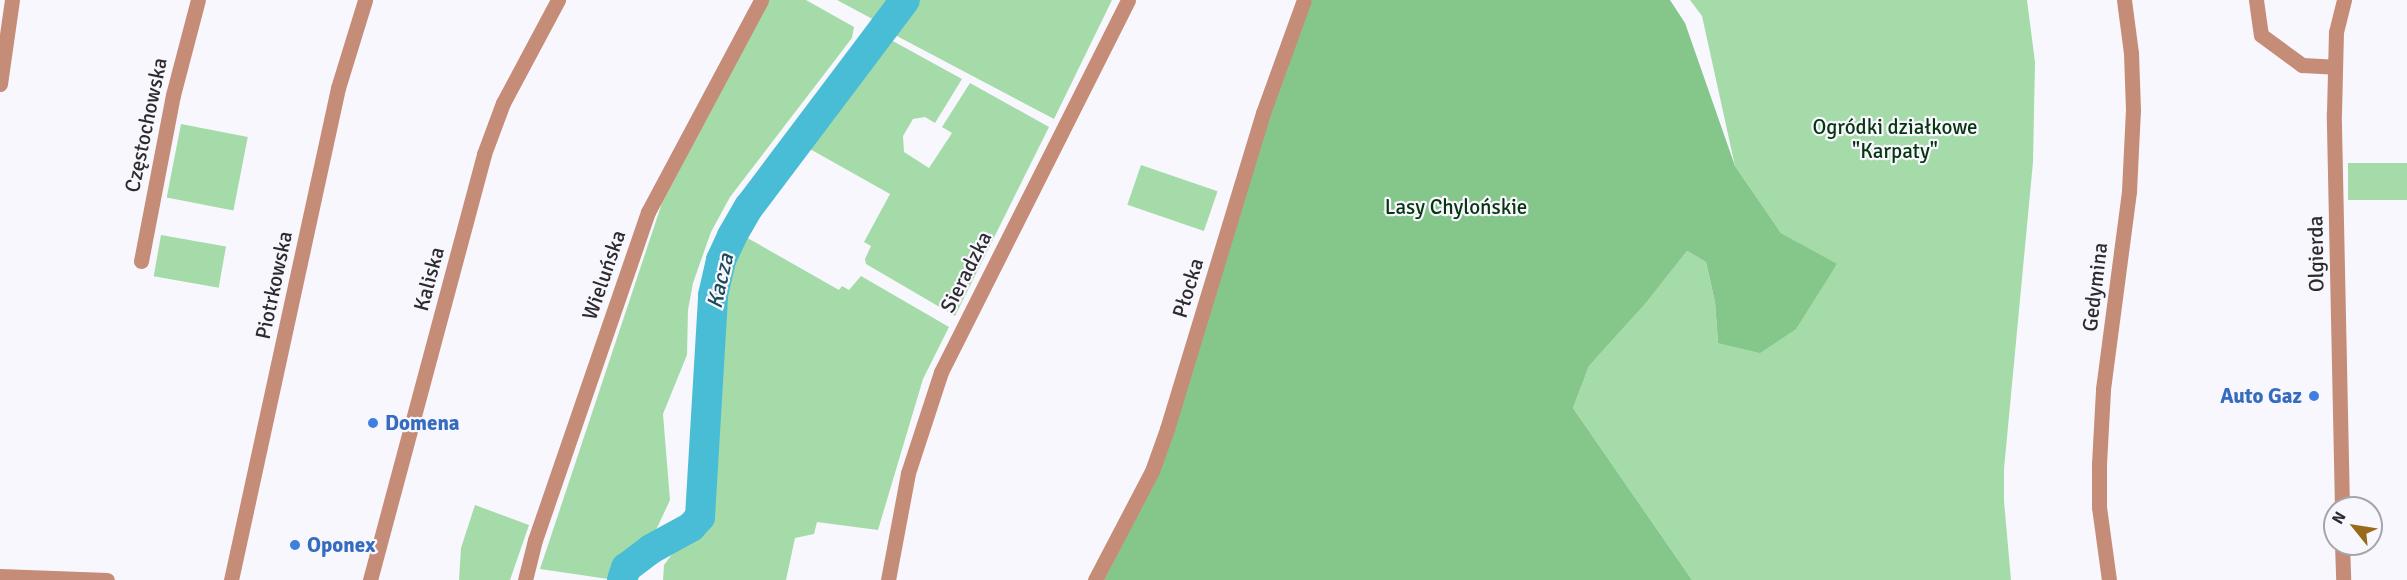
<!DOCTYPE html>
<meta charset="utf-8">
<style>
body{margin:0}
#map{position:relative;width:2407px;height:580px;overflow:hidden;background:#f8f7fd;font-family:Signika,sans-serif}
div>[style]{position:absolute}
.green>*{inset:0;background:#a5dba9;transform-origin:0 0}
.forest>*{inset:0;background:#85c78b}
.river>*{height:30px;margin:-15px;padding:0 15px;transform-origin:15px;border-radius:15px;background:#49bdd6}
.minor>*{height:15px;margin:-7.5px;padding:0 7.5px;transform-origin:7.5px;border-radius:7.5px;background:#c58c78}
.dots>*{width:16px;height:16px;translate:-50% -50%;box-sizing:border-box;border:3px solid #f8f7fd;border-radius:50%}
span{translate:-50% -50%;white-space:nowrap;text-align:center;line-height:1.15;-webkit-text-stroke:4.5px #f8f7fd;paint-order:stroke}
.street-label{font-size:21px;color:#2c2b30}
.park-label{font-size:21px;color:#053610}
.shop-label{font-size:21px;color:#366cbe;font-weight:700}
.right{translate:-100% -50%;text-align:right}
.left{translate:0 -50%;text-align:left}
.water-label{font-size:22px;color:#194b56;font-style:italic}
.north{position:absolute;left:2323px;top:496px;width:60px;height:60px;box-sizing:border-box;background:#f8f7fd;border:2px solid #a6a5ab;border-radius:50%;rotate:300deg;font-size:16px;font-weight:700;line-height:24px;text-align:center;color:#2c2b30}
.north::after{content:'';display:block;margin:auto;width:21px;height:27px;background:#986a1a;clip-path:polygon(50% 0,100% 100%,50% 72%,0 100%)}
</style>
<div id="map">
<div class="green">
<div style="clip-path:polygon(769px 0,806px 0,854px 27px,852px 38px,730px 197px,711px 232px,693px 283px,688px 310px,687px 355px,663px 414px,670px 500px,657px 528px,637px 550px,622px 562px,615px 580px,540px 569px,662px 203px)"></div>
<div style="clip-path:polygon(837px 0,893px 0,878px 22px)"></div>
<div style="clip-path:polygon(915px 0,1112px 0,1054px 119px,895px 35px,917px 7px)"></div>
<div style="clip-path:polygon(1690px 0,2027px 0,2035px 62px,2033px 162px,2004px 469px,2004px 501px,2011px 580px,1692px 580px,1573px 408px,1589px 366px,1646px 303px,1687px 251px,1706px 262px,1715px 302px,1718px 343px,1837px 265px,1781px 233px,1735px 166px,1702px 16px)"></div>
<div style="clip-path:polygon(891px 40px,962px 79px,935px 123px,925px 117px,913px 119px,903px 136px,904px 152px,929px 168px,952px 133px,942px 127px,970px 83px,1049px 127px,955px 316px,866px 264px,865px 259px,871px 246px,864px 242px,890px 194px,810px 149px,869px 63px,872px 64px)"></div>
<div style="left:181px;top:124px;width:68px;height:75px;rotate:11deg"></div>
<div style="left:2407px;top:163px;width:37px;height:59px;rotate:90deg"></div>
<div style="left:1141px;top:165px;width:81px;height:42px;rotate:19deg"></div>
<div style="left:161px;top:235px;width:66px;height:42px;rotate:10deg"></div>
<div style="clip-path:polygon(744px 236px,839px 290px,842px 286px,849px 290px,861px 276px,949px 327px,923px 379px,878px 530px,817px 522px,814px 534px,795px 538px,786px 580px,663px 580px,664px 565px,676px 549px,698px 535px,710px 510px,706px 495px,710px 453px,709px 434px,724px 286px)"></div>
<div style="clip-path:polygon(475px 505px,529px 525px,510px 580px,459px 580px,461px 548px)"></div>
</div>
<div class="forest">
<div style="clip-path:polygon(1312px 0,1670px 0,1685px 23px,1735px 166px,1781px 233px,1837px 264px,1796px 329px,1760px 353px,1718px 343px,1715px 302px,1706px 262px,1687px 251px,1646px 303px,1589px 366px,1573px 408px,1692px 580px,1104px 580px,1158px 475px,1268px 117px)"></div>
</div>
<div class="river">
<div style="left:622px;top:580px;width:13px;rotate:-72deg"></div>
<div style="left:626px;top:568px;width:31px;rotate:-37deg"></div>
<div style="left:651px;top:549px;width:46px;rotate:-28.8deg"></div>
<div style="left:691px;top:527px;width:13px;rotate:-48deg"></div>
<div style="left:700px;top:517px;width:222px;rotate:-86.6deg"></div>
<div style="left:713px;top:295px;width:36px;rotate:-77deg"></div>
<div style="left:721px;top:260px;width:26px;rotate:-65deg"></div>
<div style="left:732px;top:236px;width:34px;rotate:-60deg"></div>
<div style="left:749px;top:207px;width:259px;rotate:-53deg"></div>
</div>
<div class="minor">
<div style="left:2256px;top:0;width:35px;rotate:82deg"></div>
<div style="left:2261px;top:35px;width:51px;rotate:36.2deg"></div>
<div style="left:2302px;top:65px;width:33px;rotate:3deg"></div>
<div style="left:0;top:84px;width:85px;rotate:-81.9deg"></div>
<div style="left:141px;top:261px;width:169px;rotate:-79.1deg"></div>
<div style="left:173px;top:95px;width:98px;rotate:-75.3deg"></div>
<div style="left:2342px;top:508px;width:395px;rotate:-91.2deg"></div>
<div style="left:2334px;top:113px;width:81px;rotate:-88.6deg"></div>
<div style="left:2336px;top:32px;width:33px;rotate:-76deg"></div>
<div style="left:2342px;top:544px;width:36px;rotate:88deg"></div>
<div style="left:0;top:576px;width:107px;rotate:2.1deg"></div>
<div style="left:231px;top:580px;width:504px;rotate:-77.73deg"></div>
<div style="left:338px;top:88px;width:92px;rotate:-72.9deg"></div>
<div style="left:370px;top:580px;width:441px;rotate:-75deg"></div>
<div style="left:484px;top:154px;width:54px;rotate:-69.6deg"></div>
<div style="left:503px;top:103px;width:117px;rotate:-61.9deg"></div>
<div style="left:525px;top:580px;width:41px;rotate:-76deg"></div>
<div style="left:535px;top:540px;width:347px;rotate:-71deg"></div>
<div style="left:648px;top:212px;width:240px;rotate:-61.9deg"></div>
<div style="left:888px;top:580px;width:109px;rotate:-79.4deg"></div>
<div style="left:908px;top:473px;width:106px;rotate:-71.9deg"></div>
<div style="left:941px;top:372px;width:416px;rotate:-63.3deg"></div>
<div style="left:1095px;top:580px;width:123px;rotate:-62.4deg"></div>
<div style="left:1152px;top:471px;width:45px;rotate:-70.3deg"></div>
<div style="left:1167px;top:429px;width:330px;rotate:-73.1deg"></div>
<div style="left:1263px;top:113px;width:120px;rotate:-70.1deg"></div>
<div style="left:2109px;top:580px;width:74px;rotate:-97.8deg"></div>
<div style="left:2099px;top:507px;width:43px;rotate:-90deg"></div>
<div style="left:2099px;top:464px;width:75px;rotate:-86.9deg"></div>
<div style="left:2103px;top:389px;width:200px;rotate:-82.5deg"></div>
<div style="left:2129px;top:191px;width:81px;rotate:-87.2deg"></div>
<div style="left:2133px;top:110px;width:57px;rotate:-92deg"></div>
<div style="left:2131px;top:53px;width:53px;rotate:-97.5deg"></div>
</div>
<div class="dots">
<div style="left:2314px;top:396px;background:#3f7fe0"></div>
<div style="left:373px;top:423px;background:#3f7fe0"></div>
<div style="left:295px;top:545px;background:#3f7fe0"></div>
</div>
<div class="street-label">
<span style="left:146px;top:125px;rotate:-78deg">Częstochowska</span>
<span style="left:2316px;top:254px;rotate:-91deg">Olgierda</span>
<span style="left:966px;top:272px;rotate:-63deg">Sieradzka</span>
<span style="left:604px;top:275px;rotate:-71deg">Wieluńska</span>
<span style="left:429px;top:279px;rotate:-75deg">Kaliska</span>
<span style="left:274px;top:285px;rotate:-78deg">Piotrkowska</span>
<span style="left:2095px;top:287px;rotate:-83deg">Gedymina</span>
<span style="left:1188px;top:288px;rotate:-73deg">Płocka</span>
</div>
<div class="park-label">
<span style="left:1895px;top:139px">Ogródki działkowe<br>"Karpaty"</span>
<span style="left:1456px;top:207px">Lasy Chylońskie</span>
</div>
<div class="shop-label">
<span class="right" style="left:2302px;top:396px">Auto Gaz</span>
<span class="left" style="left:385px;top:423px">Domena</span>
<span class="left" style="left:307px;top:545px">Oponex</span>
</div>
<div class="water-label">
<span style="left:720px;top:281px;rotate:-77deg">Kacza</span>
</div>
<div class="north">N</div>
</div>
